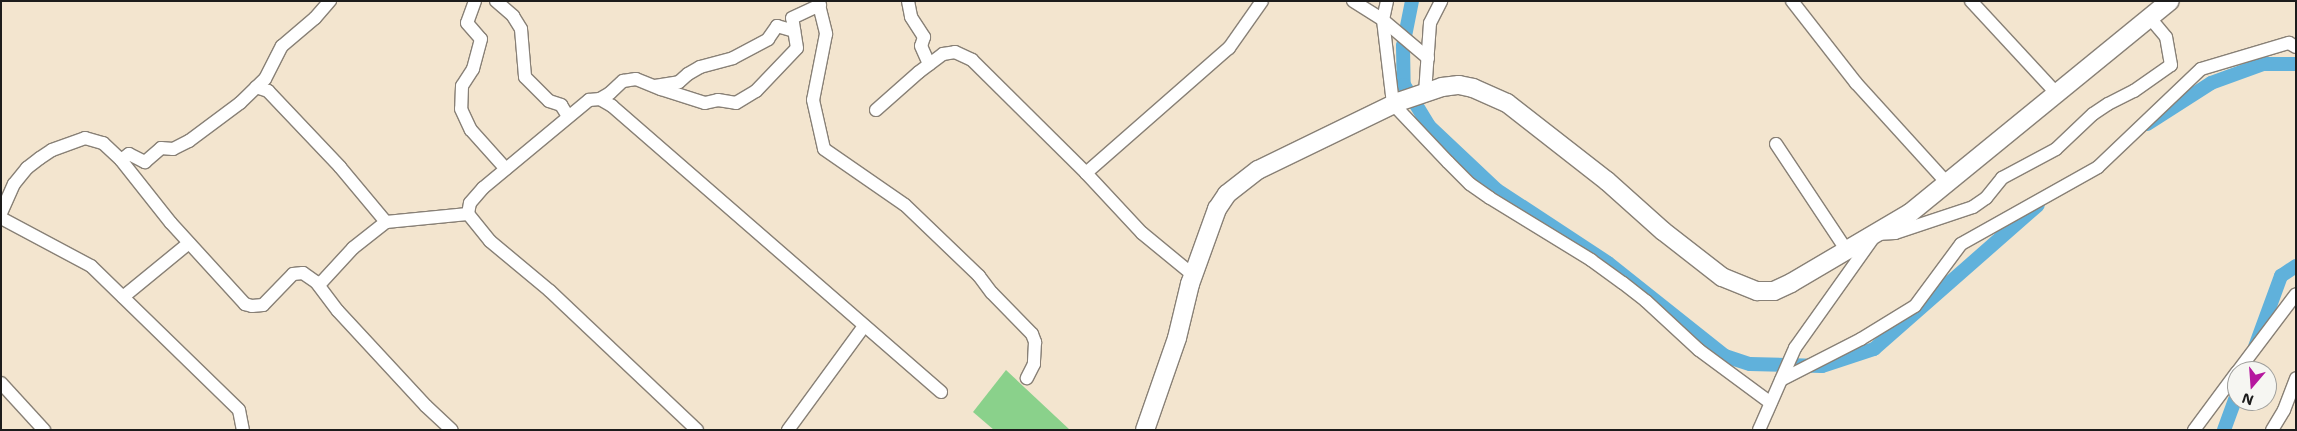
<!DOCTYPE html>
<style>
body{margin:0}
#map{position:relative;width:2297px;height:431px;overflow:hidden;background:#f3e5cf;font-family:"Shantell Sans",sans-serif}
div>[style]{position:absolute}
.green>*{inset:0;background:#8ad18b}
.canal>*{height:14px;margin:-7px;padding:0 7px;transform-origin:7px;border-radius:7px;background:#60b1db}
.roads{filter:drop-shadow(1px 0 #888076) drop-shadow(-1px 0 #888076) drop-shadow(0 1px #888076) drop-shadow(0 -1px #888076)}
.street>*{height:12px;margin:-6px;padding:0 6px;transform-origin:6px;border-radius:6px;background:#fff}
.secondary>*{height:18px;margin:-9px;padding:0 9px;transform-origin:9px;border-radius:9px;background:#fff}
span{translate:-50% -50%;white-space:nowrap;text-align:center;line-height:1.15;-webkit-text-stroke:4px #f6f6f2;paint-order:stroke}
.frame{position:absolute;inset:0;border:2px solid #1c1c1c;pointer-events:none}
.north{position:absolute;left:2227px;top:361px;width:50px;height:50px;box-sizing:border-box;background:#f6f6f2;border:1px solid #9f9f9c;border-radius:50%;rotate:198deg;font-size:14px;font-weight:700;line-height:20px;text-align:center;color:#1c1c1c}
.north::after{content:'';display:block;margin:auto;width:18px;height:22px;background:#b5179e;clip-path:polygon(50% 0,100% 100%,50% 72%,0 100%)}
</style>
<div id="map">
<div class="green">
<div style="clip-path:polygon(1006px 370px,1070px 430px,994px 430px,973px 412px)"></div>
</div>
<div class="canal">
<div style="left:1412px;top:1px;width:46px;rotate:101.3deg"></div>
<div style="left:1403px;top:46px;width:39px;rotate:89deg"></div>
<div style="left:1404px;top:85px;width:48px;rotate:58.6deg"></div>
<div style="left:1429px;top:126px;width:93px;rotate:43.3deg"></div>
<div style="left:1497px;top:190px;width:133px;rotate:33.3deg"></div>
<div style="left:1608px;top:263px;width:149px;rotate:38.5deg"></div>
<div style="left:1725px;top:356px;width:26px;rotate:18deg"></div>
<div style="left:1750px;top:364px;width:72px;rotate:1.6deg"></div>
<div style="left:1822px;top:366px;width:55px;rotate:-18.1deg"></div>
<div style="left:1874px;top:349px;width:218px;rotate:-41.3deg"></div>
<div style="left:2147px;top:124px;width:76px;rotate:-32.6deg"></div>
<div style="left:2211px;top:83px;width:55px;rotate:-20.1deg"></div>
<div style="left:2263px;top:64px;width:33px"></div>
<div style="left:2255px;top:347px;width:76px;rotate:-69.9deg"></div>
<div style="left:2281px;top:276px;width:18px;rotate:-34deg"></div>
<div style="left:2224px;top:430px;width:37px;rotate:-70deg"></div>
</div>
<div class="roads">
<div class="street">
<div style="left:475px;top:1px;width:23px;rotate:110deg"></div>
<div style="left:467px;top:23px;width:21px;rotate:49deg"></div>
<div style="left:481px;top:39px;width:31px;rotate:105deg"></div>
<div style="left:473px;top:69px;width:20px;rotate:123deg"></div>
<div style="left:462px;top:86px;width:23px;rotate:92deg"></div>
<div style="left:461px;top:109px;width:23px;rotate:65deg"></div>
<div style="left:471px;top:130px;width:52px;rotate:48.1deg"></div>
<div style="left:496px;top:1px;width:23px;rotate:41deg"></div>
<div style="left:513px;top:16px;width:15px;rotate:58deg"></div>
<div style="left:521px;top:29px;width:48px;rotate:85.2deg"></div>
<div style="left:525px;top:77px;width:34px;rotate:45deg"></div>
<div style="left:549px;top:101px;width:13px;rotate:18deg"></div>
<div style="left:561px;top:105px;width:13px;rotate:58deg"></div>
<div style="left:818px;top:1px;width:34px;rotate:76deg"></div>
<div style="left:826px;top:34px;width:67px;rotate:101.1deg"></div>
<div style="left:813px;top:100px;width:50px;rotate:77.3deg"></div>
<div style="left:824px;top:149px;width:98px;rotate:34.7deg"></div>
<div style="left:905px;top:205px;width:103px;rotate:43.8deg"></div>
<div style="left:979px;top:276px;width:21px;rotate:53deg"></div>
<div style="left:992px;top:293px;width:57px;rotate:45.7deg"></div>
<div style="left:1032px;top:334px;width:9px;rotate:69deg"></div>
<div style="left:1035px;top:342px;width:22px;rotate:93deg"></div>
<div style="left:1034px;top:364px;width:16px;rotate:117deg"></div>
<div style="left:908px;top:1px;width:16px;rotate:79deg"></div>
<div style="left:911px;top:17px;width:24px;rotate:57deg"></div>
<div style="left:924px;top:37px;width:9px;rotate:108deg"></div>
<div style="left:921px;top:46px;width:20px;rotate:66deg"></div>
<div style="left:1353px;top:1px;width:36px;rotate:32deg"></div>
<div style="left:1383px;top:20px;width:59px;rotate:40.2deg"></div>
<div style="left:1387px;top:1px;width:19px;rotate:102deg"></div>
<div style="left:1383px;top:20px;width:85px;rotate:83.2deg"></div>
<div style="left:1393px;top:104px;width:80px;rotate:46.5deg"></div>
<div style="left:1448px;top:162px;width:31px;rotate:45deg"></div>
<div style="left:1470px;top:184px;width:24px;rotate:35deg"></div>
<div style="left:1490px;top:198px;width:119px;rotate:31.5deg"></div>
<div style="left:1591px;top:260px;width:39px;rotate:36deg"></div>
<div style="left:1623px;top:283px;width:29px;rotate:38deg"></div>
<div style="left:1646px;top:301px;width:72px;rotate:42.8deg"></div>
<div style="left:1699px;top:350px;width:89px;rotate:36.4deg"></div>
<div style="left:1792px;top:1px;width:104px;rotate:52deg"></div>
<div style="left:1856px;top:83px;width:134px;rotate:47.7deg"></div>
<div style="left:1971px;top:1px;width:127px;rotate:47.2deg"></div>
<div style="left:655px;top:86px;width:24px;rotate:-9deg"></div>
<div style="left:679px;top:82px;width:12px;rotate:-42deg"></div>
<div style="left:688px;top:74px;width:14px;rotate:-30deg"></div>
<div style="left:700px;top:67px;width:34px;rotate:-15deg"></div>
<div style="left:733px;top:58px;width:40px;rotate:-28deg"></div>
<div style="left:768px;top:39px;width:16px;rotate:-55deg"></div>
<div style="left:777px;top:26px;width:18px;rotate:16deg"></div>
<div style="left:256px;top:87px;width:13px;rotate:18deg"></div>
<div style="left:268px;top:91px;width:105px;rotate:46.5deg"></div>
<div style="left:340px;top:167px;width:72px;rotate:50.1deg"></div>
<div style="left:1425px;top:93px;width:70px;rotate:-85.9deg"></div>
<div style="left:1430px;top:23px;width:25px;rotate:-63deg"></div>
<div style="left:600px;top:99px;width:12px;rotate:-31deg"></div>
<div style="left:610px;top:93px;width:18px;rotate:-43deg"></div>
<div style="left:623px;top:81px;width:13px;rotate:-9deg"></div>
<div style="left:636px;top:79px;width:27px;rotate:22deg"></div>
<div style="left:661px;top:89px;width:46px;rotate:17.7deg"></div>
<div style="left:705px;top:103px;width:13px;rotate:-13deg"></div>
<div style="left:718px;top:100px;width:18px;rotate:9deg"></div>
<div style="left:736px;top:103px;width:23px;rotate:-31deg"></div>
<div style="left:756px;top:91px;width:59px;rotate:-46.4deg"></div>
<div style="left:797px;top:48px;width:30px;rotate:-99deg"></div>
<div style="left:792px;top:18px;width:31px;rotate:-25deg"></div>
<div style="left:876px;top:110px;width:57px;rotate:-41.5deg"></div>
<div style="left:919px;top:72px;width:30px;rotate:-37deg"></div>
<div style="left:943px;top:54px;width:12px;rotate:-9deg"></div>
<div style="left:955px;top:52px;width:19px;rotate:25deg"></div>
<div style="left:972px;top:60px;width:161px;rotate:44.7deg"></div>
<div style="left:1086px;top:173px;width:82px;rotate:47deg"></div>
<div style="left:1142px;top:233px;width:66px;rotate:39.5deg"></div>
<div style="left:1776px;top:144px;width:128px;rotate:56.4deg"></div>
<div style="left:121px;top:160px;width:10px;rotate:-37deg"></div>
<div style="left:129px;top:154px;width:18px;rotate:27deg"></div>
<div style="left:145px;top:162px;width:21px;rotate:-41deg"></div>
<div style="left:161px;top:148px;width:12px;rotate:5deg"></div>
<div style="left:173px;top:149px;width:18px;rotate:-27deg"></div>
<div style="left:189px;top:141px;width:64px;rotate:-36.7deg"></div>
<div style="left:240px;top:103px;width:35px;rotate:-44deg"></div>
<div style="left:265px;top:79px;width:37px;rotate:-63deg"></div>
<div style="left:282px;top:46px;width:43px;rotate:-40.3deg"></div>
<div style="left:315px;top:18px;width:23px;rotate:-49deg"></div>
<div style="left:1086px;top:173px;width:190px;rotate:-41.2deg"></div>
<div style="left:1229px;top:48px;width:57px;rotate:-54.9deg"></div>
<div style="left:1px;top:213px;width:32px;rotate:-66deg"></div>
<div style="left:14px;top:184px;width:21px;rotate:-51deg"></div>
<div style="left:27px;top:168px;width:16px;rotate:-38deg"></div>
<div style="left:40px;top:158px;width:14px;rotate:-34deg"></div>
<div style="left:52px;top:150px;width:35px;rotate:-20deg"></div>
<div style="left:85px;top:138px;width:19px;rotate:16deg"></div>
<div style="left:103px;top:143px;width:25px;rotate:43deg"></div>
<div style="left:121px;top:160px;width:80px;rotate:51.6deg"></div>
<div style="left:171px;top:223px;width:110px;rotate:47.6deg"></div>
<div style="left:245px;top:304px;width:7px;rotate:16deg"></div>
<div style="left:252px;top:306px;width:11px;rotate:-5deg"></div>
<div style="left:263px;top:305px;width:43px;rotate:-45.9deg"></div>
<div style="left:293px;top:274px;width:10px;rotate:-6deg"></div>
<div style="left:303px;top:273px;width:16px;rotate:35deg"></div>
<div style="left:316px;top:282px;width:36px;rotate:53deg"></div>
<div style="left:338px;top:311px;width:129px;rotate:47.2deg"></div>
<div style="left:426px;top:406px;width:35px;rotate:43deg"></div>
<div style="left:1px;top:218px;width:102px;rotate:28.1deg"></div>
<div style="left:91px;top:266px;width:206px;rotate:44.2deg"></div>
<div style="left:239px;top:410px;width:20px;rotate:79deg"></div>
<div style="left:319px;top:285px;width:50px;rotate:-47.4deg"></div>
<div style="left:353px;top:248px;width:42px;rotate:-38.2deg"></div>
<div style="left:386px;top:222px;width:82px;rotate:-5.6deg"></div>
<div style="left:123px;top:297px;width:85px;rotate:-39.3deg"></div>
<div style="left:2238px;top:371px;width:96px;rotate:-53deg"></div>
<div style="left:1781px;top:380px;width:90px;rotate:-27.1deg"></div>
<div style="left:1861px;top:339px;width:63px;rotate:-31.4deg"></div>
<div style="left:1915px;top:306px;width:77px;rotate:-53.4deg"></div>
<div style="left:1961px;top:244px;width:157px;rotate:-29.3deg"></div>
<div style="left:2098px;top:167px;width:142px;rotate:-43.6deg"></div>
<div style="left:2201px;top:69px;width:92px;rotate:-16.5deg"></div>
<div style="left:2289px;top:43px;width:8px;rotate:30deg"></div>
<div style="left:1px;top:383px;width:64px;rotate:47.5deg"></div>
<div style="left:697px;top:430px;width:202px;rotate:-136.6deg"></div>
<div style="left:550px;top:291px;width:78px;rotate:-140.2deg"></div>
<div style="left:490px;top:241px;width:35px;rotate:-129deg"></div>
<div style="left:468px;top:214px;width:11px;rotate:-80deg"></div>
<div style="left:470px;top:203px;width:20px;rotate:-49deg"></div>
<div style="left:483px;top:188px;width:138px;rotate:-39.7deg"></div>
<div style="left:589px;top:100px;width:11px;rotate:-5deg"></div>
<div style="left:600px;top:99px;width:14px;rotate:30deg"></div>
<div style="left:612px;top:106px;width:436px;rotate:41deg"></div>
<div style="left:788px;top:430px;width:129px;rotate:-53.8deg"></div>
<div style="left:1759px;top:430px;width:90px;rotate:-66.3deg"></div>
<div style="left:1795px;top:348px;width:140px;rotate:-54.6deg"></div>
<div style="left:1876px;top:234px;width:19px;rotate:-3deg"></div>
<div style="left:1895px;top:233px;width:82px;rotate:-18.4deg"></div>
<div style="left:1973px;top:207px;width:16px;rotate:-35deg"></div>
<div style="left:1986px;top:198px;width:26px;rotate:-51deg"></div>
<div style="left:2002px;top:178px;width:61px;rotate:-28.2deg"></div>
<div style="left:2056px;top:149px;width:51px;rotate:-43.4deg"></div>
<div style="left:2093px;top:114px;width:18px;rotate:-34deg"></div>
<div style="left:2108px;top:104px;width:29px;rotate:-27deg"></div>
<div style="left:2134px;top:91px;width:45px;rotate:-35.1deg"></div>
<div style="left:2171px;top:65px;width:28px;rotate:-100deg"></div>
<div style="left:2166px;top:37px;width:25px;rotate:-130deg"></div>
<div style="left:2194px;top:430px;width:72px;rotate:-53.4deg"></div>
<div style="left:2272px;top:430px;width:23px;rotate:-59deg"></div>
<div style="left:2284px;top:410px;width:34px;rotate:-69deg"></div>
</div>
<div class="secondary">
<div style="left:1145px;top:430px;width:97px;rotate:-70.8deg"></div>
<div style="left:1177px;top:338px;width:56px;rotate:-76.5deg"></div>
<div style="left:1190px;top:284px;width:80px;rotate:-70.2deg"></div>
<div style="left:1217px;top:209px;width:18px;rotate:-56deg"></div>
<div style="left:1227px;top:194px;width:39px;rotate:-38deg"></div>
<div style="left:1258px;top:170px;width:156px;rotate:-25.9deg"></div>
<div style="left:1398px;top:102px;width:46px;rotate:-18.8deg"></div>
<div style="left:1442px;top:87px;width:17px;rotate:-7deg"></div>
<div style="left:1459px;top:85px;width:14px;rotate:12deg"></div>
<div style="left:1473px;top:88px;width:37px;rotate:24deg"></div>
<div style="left:1507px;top:103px;width:127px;rotate:38deg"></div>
<div style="left:1607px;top:181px;width:75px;rotate:41.8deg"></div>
<div style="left:1663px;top:231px;width:75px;rotate:37.9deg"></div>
<div style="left:1722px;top:277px;width:38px;rotate:22deg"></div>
<div style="left:1757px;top:291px;width:17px"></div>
<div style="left:1774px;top:291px;width:19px;rotate:-25deg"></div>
<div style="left:1791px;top:283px;width:138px;rotate:-30.5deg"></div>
<div style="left:1910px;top:213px;width:335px;rotate:-39.2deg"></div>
</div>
</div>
<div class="frame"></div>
<div class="north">N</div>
</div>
